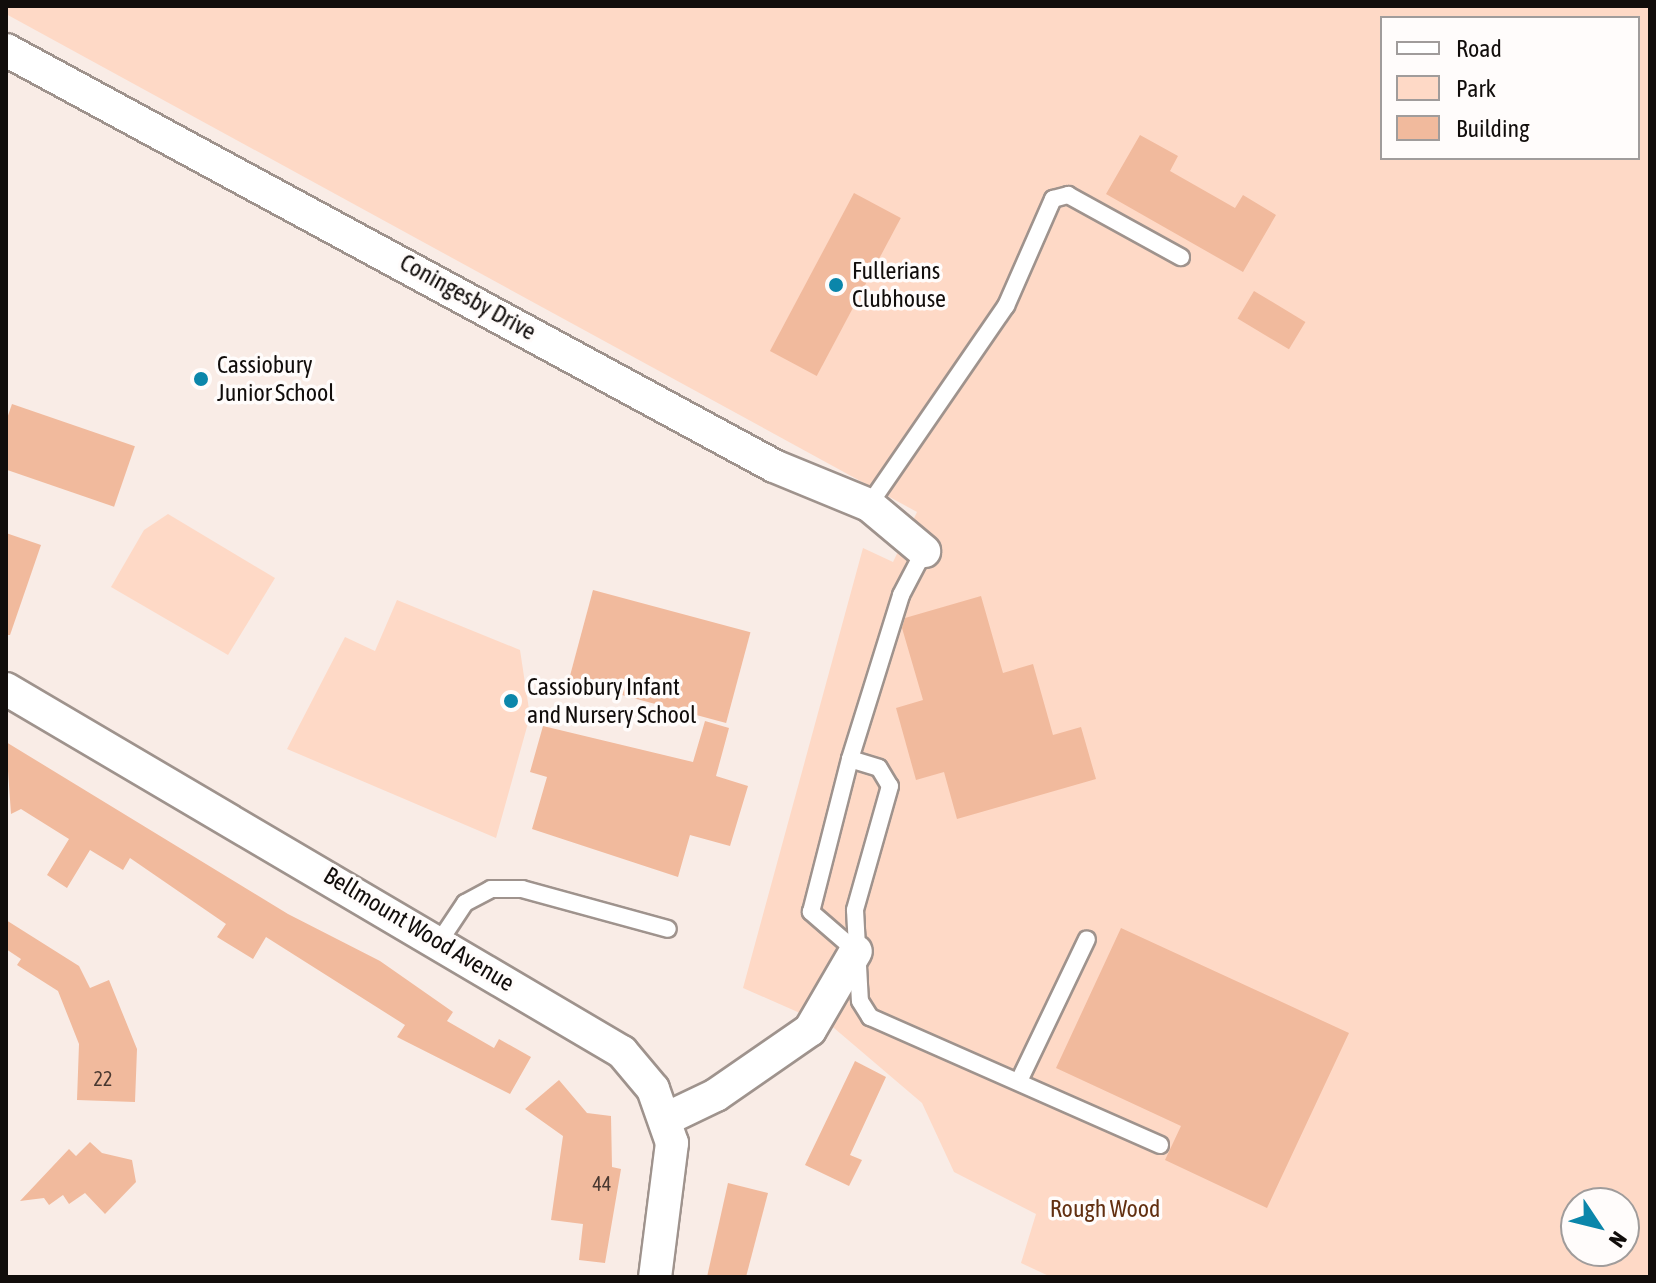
<!DOCTYPE html>
<style>
body{margin:0}
#map{position:relative;width:1656px;height:1283px;overflow:hidden;background:#f9ece6;font-family:"Asap Condensed",sans-serif}
div>[style]{position:absolute}
.green>*{inset:0;background:#fed9c6}
.building>*{inset:0;background:#f1ba9d;transform-origin:0 0}
.roads{filter:drop-shadow(2px 0 #9f938d) drop-shadow(-2px 0 #9f938d) drop-shadow(0 2px #9f938d) drop-shadow(0 -2px #9f938d)}
.service>*{height:16px;margin:-8px;padding:0 8px;transform-origin:8px;border-radius:8px;background:#fff}
.minor>*{height:32px;margin:-16px;padding:0 16px;transform-origin:16px;border-radius:16px;background:#fff}
.dots>*{width:22px;height:22px;translate:-50% -50%;box-sizing:border-box;border:4px solid #fffcfb;border-radius:50%}
span{translate:-50% -50%;white-space:nowrap;text-align:center;line-height:1.15;-webkit-text-stroke:7px #fffcfb;paint-order:stroke}
.number-label{font-size:20px;color:#493830}
.number-label span{-webkit-text-stroke-width:0}
.poi-label{font-size:24px;color:#110d0b}
.left{translate:0 -50%;text-align:left}
.street-label{font-size:24px;color:#110d0b}
.park-label{font-size:24px;color:#622f10}
.frame{position:absolute;inset:0;border:8px solid #110d0b;pointer-events:none}
.legend{position:absolute;left:1380px;top:16px;width:260px;height:144px;box-sizing:border-box;background:#fffcfb;border:2px solid #a09c9b;margin:0;padding:10px 14px;list-style:none;font-size:24px;color:#110d0b}
.legend li{display:flex;align-items:center;gap:16px;height:40px}
.legend b{width:40px;border:2px solid #a09c9b}
.north{position:absolute;left:1560px;top:1187px;width:80px;height:80px;box-sizing:border-box;background:#fffcfb;border:2px solid #a09c9b;border-radius:50%;rotate:125deg;font-size:22px;font-weight:700;line-height:32px;text-align:center;color:#110d0b}
.north::after{content:'';display:block;margin:auto;width:28px;height:36px;background:#0b86aa;clip-path:polygon(50% 0,100% 100%,50% 72%,0 100%)}
</style>
<div id="map">
<div class="green">
<div style="clip-path:polygon(evenodd,6px 6px,1650px 6px,1650px 1277px,1051px 1277px,1021px 1263px,1036px 1214px,954px 1172px,922px 1103px,834px 1028px,743px 988px,863px 548px,893px 562px,917px 512px,6px 14px,6px 6px,1382px 18px,1638px 18px,1638px 158px,1382px 158px,1382px 18px,6px 6px,1576px 1203px,1624px 1203px,1624px 1251px,1576px 1251px,1576px 1203px)"></div>
<div style="clip-path:polygon(168px 514px,275px 578px,228px 655px,111px 587px,144px 530px)"></div>
<div style="clip-path:polygon(397px 600px,520px 650px,530px 716px,496px 838px,287px 749px,345px 637px,375px 651px)"></div>
</div>
<div class="building">
<div style="clip-path:polygon(1140px 135px,1178px 156px,1170px 171px,1235px 208px,1243px 195px,1276px 215px,1243px 272px,1106px 194px)"></div>
<div style="left:854px;top:193px;width:53px;height:179px;rotate:28deg"></div>
<div style="left:1254px;top:291px;width:60px;height:32px;rotate:31deg"></div>
<div style="left:12px;top:404px;width:130px;height:64px;rotate:19deg"></div>
<div style="clip-path:polygon(6px 533px,41px 545px,10px 635px,6px 635px)"></div>
<div style="left:593px;top:590px;width:163px;height:94px;rotate:15deg"></div>
<div style="clip-path:polygon(981px 596px,1003px 673px,1033px 664px,1053px 735px,1081px 727px,1096px 779px,957px 819px,944px 772px,916px 780px,896px 708px,923px 700px,902px 628px,905px 618px)"></div>
<div style="clip-path:polygon(705px 721px,729px 728px,716px 776px,748px 786px,730px 846px,690px 835px,678px 877px,532px 829px,547px 777px,530px 772px,543px 726px,693px 762px)"></div>
<div style="clip-path:polygon(6px 742px,288px 914px,380px 961px,453px 1012px,447px 1021px,494px 1048px,499px 1039px,531px 1057px,510px 1094px,397px 1037px,405px 1025px,266px 937px,253px 959px,217px 937px,226px 924px,130px 858px,123px 870px,90px 850px,67px 888px,47px 875px,69px 839px,21px 809px,11px 814px)"></div>
<div style="clip-path:polygon(6px 920px,79px 966px,90px 988px,109px 980px,137px 1049px,135px 1102px,77px 1100px,79px 1044px,58px 991px,17px 965px,21px 959px,6px 949px)"></div>
<div style="clip-path:polygon(1121px 928px,1349px 1033px,1267px 1208px,1165px 1160px,1181px 1126px,1056px 1068px)"></div>
<div style="clip-path:polygon(855px 1061px,886px 1077px,850px 1155px,862px 1160px,849px 1186px,805px 1165px)"></div>
<div style="clip-path:polygon(559px 1080px,587px 1113px,611px 1116px,612px 1167px,621px 1169px,605px 1263px,579px 1260px,583px 1224px,551px 1220px,563px 1136px,525px 1109px)"></div>
<div style="clip-path:polygon(90px 1142px,102px 1153px,132px 1160px,136px 1182px,105px 1214px,85px 1193px,69px 1204px,63px 1195px,49px 1205px,44px 1198px,20px 1201px,69px 1149px,76px 1156px)"></div>
<div style="clip-path:polygon(728px 1183px,768px 1193px,746px 1277px,707px 1277px)"></div>
</div>
<div class="roads">
<div class="service">
<div style="left:869px;top:505px;width:242px;rotate:-55.5deg"></div>
<div style="left:1006px;top:306px;width:117px;rotate:-66.3deg"></div>
<div style="left:1053px;top:199px;width:16px;rotate:-15deg"></div>
<div style="left:1068px;top:195px;width:129px;rotate:28.8deg"></div>
<div style="left:850px;top:759px;width:172px;rotate:-72.7deg"></div>
<div style="left:901px;top:595px;width:50px;rotate:-62.4deg"></div>
<div style="left:439px;top:942px;width:47px;rotate:-56.3deg"></div>
<div style="left:465px;top:903px;width:30px;rotate:-28deg"></div>
<div style="left:491px;top:889px;width:31px"></div>
<div style="left:522px;top:889px;width:151px;rotate:15.3deg"></div>
<div style="left:856px;top:951px;width:60px;rotate:-139.1deg"></div>
<div style="left:811px;top:912px;width:158px;rotate:-75.7deg"></div>
<div style="left:850px;top:759px;width:30px;rotate:17deg"></div>
<div style="left:879px;top:768px;width:21px;rotate:59deg"></div>
<div style="left:890px;top:786px;width:129px;rotate:105.8deg"></div>
<div style="left:855px;top:910px;width:91px;rotate:86.9deg"></div>
<div style="left:860px;top:1001px;width:19px;rotate:58deg"></div>
<div style="left:870px;top:1017px;width:317px;rotate:23.8deg"></div>
<div style="left:1019px;top:1081px;width:157px;rotate:-64.4deg"></div>
</div>
<div class="minor">
<div style="left:6px;top:50px;width:873px;rotate:28.44deg"></div>
<div style="left:774px;top:466px;width:103px;rotate:22.3deg"></div>
<div style="left:869px;top:505px;width:72px;rotate:39.9deg"></div>
<div style="left:6px;top:689px;width:715px;rotate:30.51deg"></div>
<div style="left:622px;top:1052px;width:48px;rotate:50deg"></div>
<div style="left:653px;top:1089px;width:57px;rotate:70.6deg"></div>
<div style="left:672px;top:1143px;width:135px;rotate:97.2deg"></div>
<div style="left:668px;top:1118px;width:53px;rotate:-25.6deg"></div>
<div style="left:716px;top:1095px;width:114px;rotate:-34.7deg"></div>
<div style="left:810px;top:1030px;width:91px;rotate:-59.8deg"></div>
</div>
</div>
<div class="dots">
<div style="left:836px;top:285px;background:#0b86aa"></div>
<div style="left:201px;top:379px;background:#0b86aa"></div>
<div style="left:511px;top:701px;background:#0b86aa"></div>
</div>
<div class="number-label">
<span style="left:103px;top:1078px">22</span>
<span style="left:602px;top:1183px">44</span>
</div>
<div class="poi-label">
<span class="left" style="left:852px;top:285px">Fullerians<br>Clubhouse</span>
<span class="left" style="left:217px;top:379px">Cassiobury<br>Junior School</span>
<span class="left" style="left:527px;top:701px">Cassiobury Infant<br>and Nursery School</span>
</div>
<div class="street-label">
<span style="left:468px;top:297px;rotate:29deg">Coningesby Drive</span>
<span style="left:419px;top:929px;rotate:31deg">Bellmount Wood Avenue</span>
</div>
<div class="park-label">
<span style="left:1105px;top:1209px">Rough Wood</span>
</div>
<div class="frame"></div>
<ul class="legend">
<li><b style="height:10px;background:#fff"></b>Road</li>
<li><b style="height:22px;background:#fed9c6"></b>Park</li>
<li><b style="height:22px;background:#f1ba9d"></b>Building</li>
</ul>
<div class="north">N</div>
</div>
